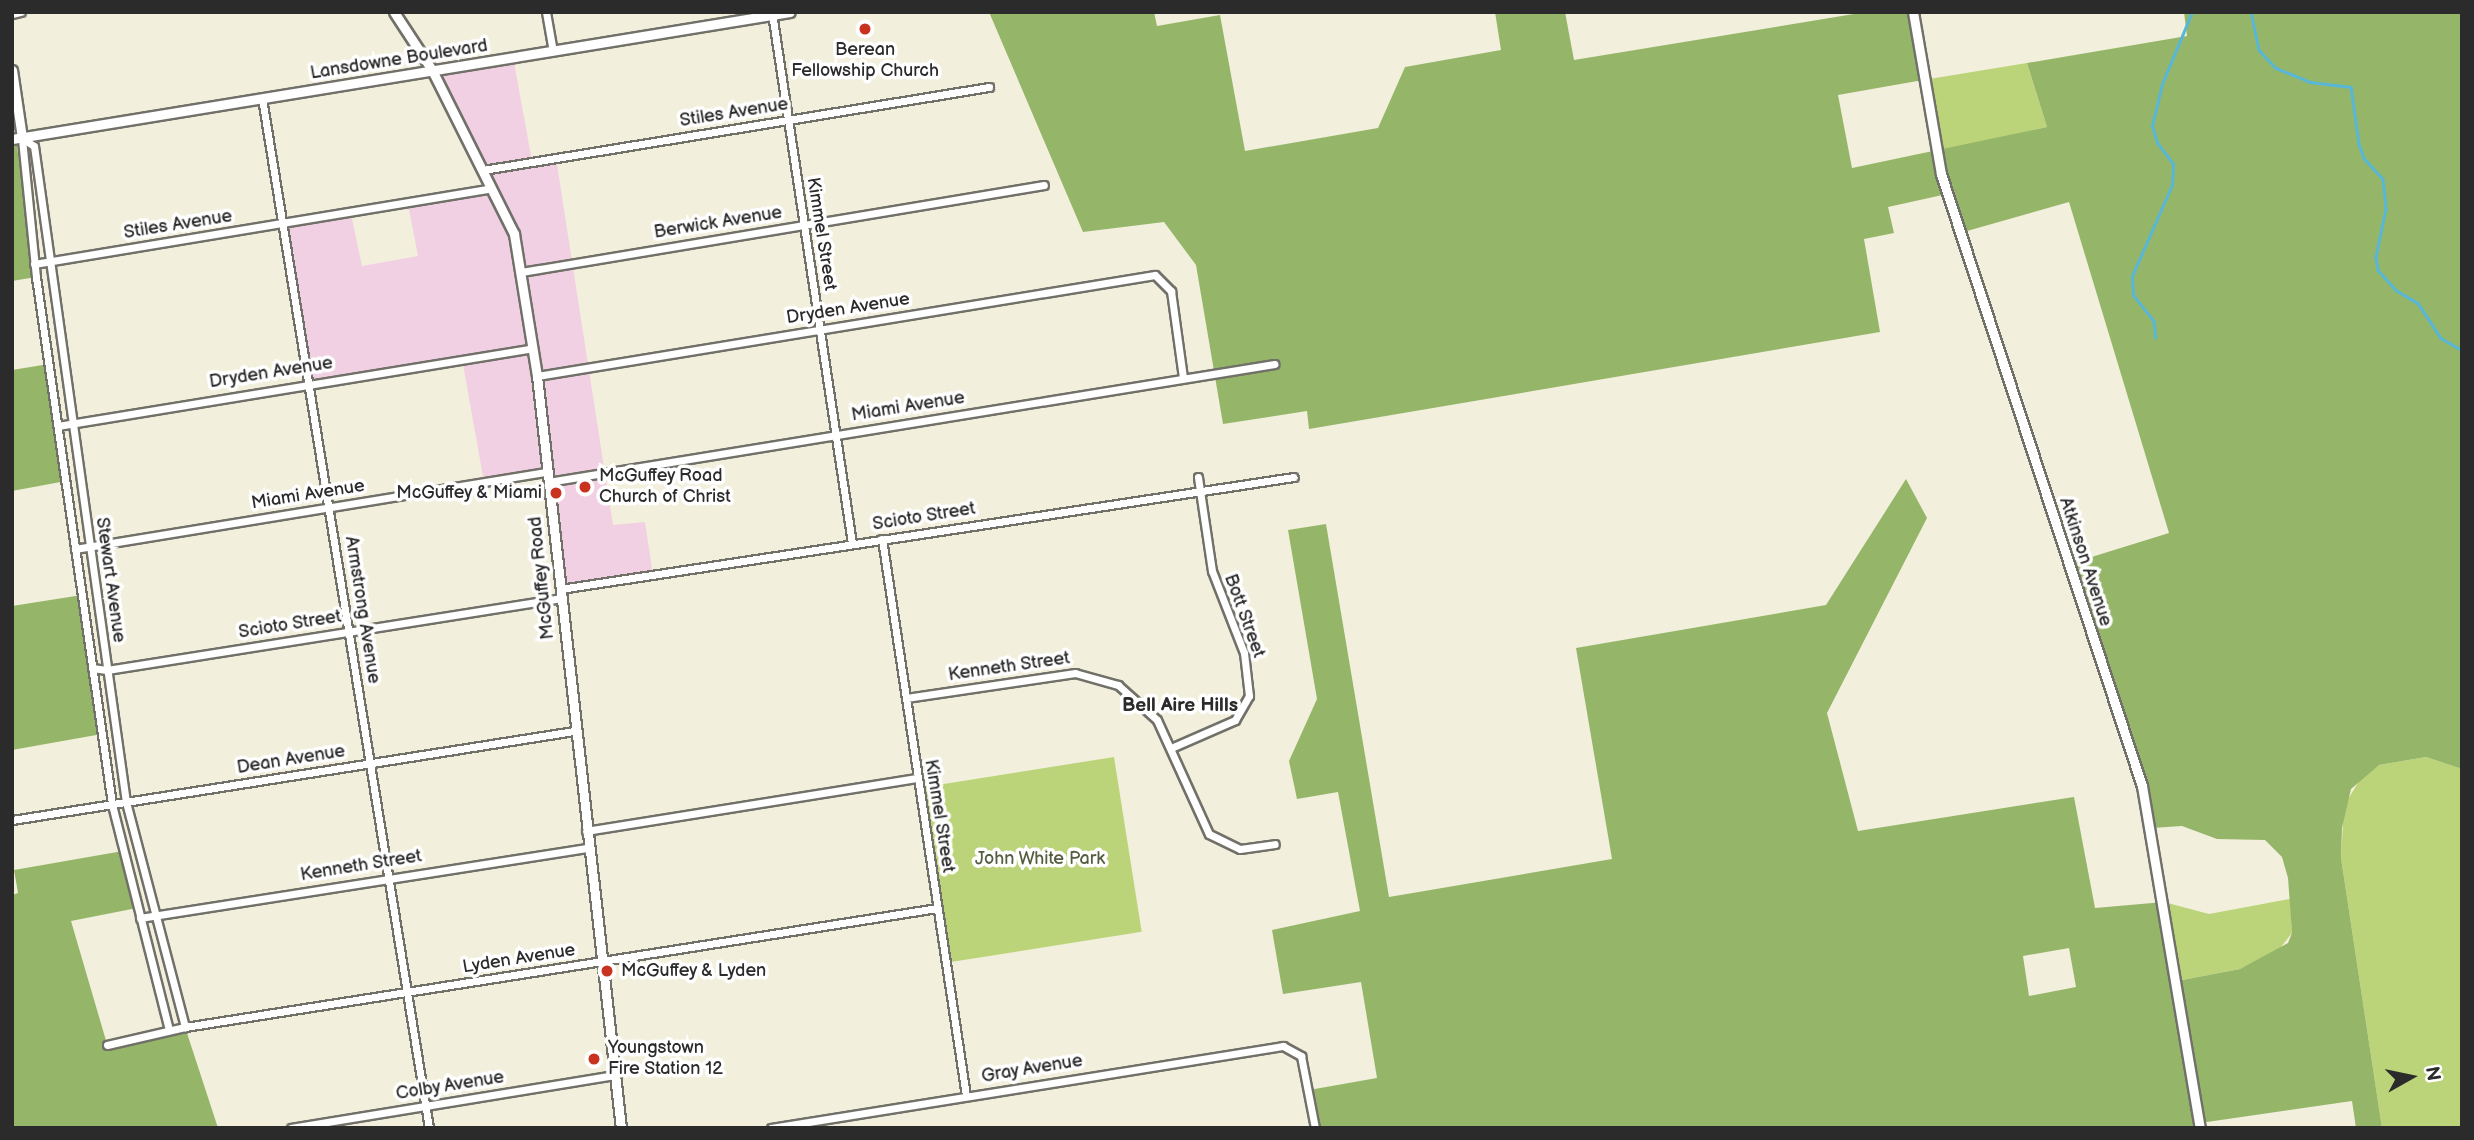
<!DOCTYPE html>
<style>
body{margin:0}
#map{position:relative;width:2474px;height:1140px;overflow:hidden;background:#f3efdd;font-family:"Balsamiq Sans",sans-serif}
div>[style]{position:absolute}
.built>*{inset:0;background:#f1d0e3}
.green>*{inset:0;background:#bcd479;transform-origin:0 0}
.forest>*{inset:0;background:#95b669}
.stream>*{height:2.5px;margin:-1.25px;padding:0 1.25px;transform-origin:1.25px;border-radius:1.25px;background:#58b7d7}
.roads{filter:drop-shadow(2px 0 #717069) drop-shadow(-2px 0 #717069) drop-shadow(0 2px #717069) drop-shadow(0 -2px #717069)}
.minor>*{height:7px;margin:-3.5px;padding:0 3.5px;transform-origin:3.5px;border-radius:3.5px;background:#fff}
.tertiary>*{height:9px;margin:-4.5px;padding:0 4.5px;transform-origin:4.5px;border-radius:4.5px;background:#fff}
.dots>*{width:19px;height:19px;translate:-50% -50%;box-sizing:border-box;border:4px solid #fff;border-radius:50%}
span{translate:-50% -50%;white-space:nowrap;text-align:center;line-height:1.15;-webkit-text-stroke:7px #fff;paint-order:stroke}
.poi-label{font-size:18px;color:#2b2b2b}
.left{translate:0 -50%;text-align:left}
.right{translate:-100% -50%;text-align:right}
.street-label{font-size:18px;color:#2b2b2b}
.park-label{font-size:18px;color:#565e42}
.neighbourhood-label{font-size:19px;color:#2b2b2b;font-weight:700}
.frame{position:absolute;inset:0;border:14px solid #2b2b2b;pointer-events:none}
.north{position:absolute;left:2376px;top:1042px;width:70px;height:70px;-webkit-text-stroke:5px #fff;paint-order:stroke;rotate:81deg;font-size:19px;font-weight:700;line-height:28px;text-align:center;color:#2b2b2b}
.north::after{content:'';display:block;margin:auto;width:24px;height:32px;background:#2b2b2b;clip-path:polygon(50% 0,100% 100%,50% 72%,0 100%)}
</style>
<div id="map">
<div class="built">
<div style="clip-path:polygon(513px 57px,532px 161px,556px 158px,613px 525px,645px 522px,653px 575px,560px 589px,546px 473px,484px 482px,462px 359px,310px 383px,284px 225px,351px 214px,362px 266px,418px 256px,408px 204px,492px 188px,432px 70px)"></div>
</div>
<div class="green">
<div style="clip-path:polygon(2027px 63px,2047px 127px,1935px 152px,1923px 80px)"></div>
<div style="left:1114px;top:757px;width:177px;height:198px;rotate:81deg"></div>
<div style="clip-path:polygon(2426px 757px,2462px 769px,2462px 1128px,2382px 1128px,2341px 858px,2344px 806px,2362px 776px,2379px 765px)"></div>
<div style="clip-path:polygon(2290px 899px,2292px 933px,2277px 952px,2240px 969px,2177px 981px,2164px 902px,2209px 914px)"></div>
</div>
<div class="forest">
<div style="clip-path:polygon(evenodd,989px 12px,1154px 12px,1157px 26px,1220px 15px,1245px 151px,1378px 128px,1405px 67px,1501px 50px,1495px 12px,1565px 12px,1574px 60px,1866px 12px,1913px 12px,1923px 80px,1838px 95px,1852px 168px,2047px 127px,2027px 63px,2187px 36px,2184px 12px,2462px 12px,2462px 769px,2426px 757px,2379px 765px,2351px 789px,2342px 828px,2341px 858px,2382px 1128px,2356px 1128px,2352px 1101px,2200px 1123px,2200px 1128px,1315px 1128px,1309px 1090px,1377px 1078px,1361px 982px,1283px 994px,1272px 930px,1360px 911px,1338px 792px,1297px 799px,1289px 761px,1317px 699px,1288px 530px,1326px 524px,1389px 897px,1612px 859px,1576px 648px,1826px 605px,1906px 479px,1927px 518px,1827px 713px,1858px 831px,2074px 797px,2095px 908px,2164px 902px,2177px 981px,2240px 969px,2288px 943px,2292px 933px,2288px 878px,2282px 857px,2265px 840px,2217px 839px,2182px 826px,2152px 828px,2069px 564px,2169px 533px,2069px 202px,1960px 233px,1947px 194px,1888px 207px,1894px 233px,1864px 239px,1880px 332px,1309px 429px,1307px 411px,1223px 424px,1196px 265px,1164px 222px,1083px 232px,989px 12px,2069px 948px,2076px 987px,2029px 996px,2023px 956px,2069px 948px)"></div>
<div style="clip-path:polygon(12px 139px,16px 139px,36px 277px,12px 281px)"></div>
<div style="clip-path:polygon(49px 364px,66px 481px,12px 491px,12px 370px)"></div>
<div style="clip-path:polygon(82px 595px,102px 734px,12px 750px,12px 606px)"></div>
<div style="clip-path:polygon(123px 851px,137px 908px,71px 921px,107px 1044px,185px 1027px,218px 1128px,12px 1128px,12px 895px,18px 893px,14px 870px)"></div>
</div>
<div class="stream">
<div style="left:2251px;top:12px;width:39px;rotate:78deg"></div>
<div style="left:2259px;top:50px;width:25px;rotate:47deg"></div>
<div style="left:2276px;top:68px;width:37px;rotate:22deg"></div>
<div style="left:2310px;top:82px;width:41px;rotate:7deg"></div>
<div style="left:2351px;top:87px;width:58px;rotate:82deg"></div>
<div style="left:2359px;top:144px;width:15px;rotate:70deg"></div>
<div style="left:2364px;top:158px;width:28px;rotate:48deg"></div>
<div style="left:2383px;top:179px;width:30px;rotate:84deg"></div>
<div style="left:2386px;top:209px;width:49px;rotate:101.8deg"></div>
<div style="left:2376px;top:257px;width:13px;rotate:81deg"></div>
<div style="left:2378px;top:270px;width:27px;rotate:48deg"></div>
<div style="left:2396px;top:290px;width:26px;rotate:31deg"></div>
<div style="left:2418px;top:303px;width:42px;rotate:56.7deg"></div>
<div style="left:2441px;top:338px;width:24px;rotate:30deg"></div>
<div style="left:2155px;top:338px;width:16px;rotate:-94deg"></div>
<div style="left:2154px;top:322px;width:34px;rotate:-128deg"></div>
<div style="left:2133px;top:295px;width:19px;rotate:-93deg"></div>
<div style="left:2132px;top:276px;width:99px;rotate:-66.3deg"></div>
<div style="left:2172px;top:185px;width:21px;rotate:-87deg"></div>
<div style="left:2173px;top:164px;width:26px;rotate:-127deg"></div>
<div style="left:2157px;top:143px;width:18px;rotate:-106deg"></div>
<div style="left:2152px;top:126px;width:43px;rotate:-76.6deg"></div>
<div style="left:2162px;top:84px;width:78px;rotate:-67.4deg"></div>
</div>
<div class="roads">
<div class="minor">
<div style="left:546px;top:12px;width:40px;rotate:80deg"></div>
<div style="left:772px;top:13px;width:536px;rotate:81.42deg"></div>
<div style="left:12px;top:14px;width:9px;rotate:-13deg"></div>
<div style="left:262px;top:98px;width:1043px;rotate:80.79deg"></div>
<div style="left:483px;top:170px;width:513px;rotate:-9.32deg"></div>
<div style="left:34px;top:264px;width:464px;rotate:-9.4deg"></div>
<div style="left:521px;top:272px;width:530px;rotate:-9.44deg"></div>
<div style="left:537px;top:376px;width:626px;rotate:-9.28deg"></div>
<div style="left:1155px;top:275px;width:23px;rotate:45deg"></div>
<div style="left:1171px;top:291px;width:88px;rotate:82.1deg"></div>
<div style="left:58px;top:426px;width:480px;rotate:-9.3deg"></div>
<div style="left:548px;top:482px;width:736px;rotate:-9.23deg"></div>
<div style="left:882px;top:539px;width:563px;rotate:81.42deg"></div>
<div style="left:75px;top:549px;width:477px;rotate:-9.3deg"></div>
<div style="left:560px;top:589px;width:742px;rotate:-8.68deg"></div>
<div style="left:92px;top:668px;width:15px;rotate:8deg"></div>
<div style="left:107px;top:670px;width:459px;rotate:-9deg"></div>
<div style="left:906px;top:698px;width:171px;rotate:-8.4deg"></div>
<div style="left:1075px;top:673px;width:45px;rotate:15.6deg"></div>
<div style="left:1118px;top:685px;width:52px;rotate:41.9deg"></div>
<div style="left:1157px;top:720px;width:125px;rotate:65.5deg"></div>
<div style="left:1209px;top:834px;width:34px;rotate:26deg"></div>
<div style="left:1240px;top:849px;width:35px;rotate:-8deg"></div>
<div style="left:1171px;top:748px;width:70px;rotate:-23.6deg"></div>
<div style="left:1235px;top:720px;width:28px;rotate:-60deg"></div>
<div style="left:1249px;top:696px;width:43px;rotate:-96.6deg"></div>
<div style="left:1244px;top:653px;width:88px;rotate:-111.3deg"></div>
<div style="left:1212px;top:571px;width:95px;rotate:-98.5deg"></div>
<div style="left:12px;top:820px;width:569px;rotate:-9deg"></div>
<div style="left:586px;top:831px;width:336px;rotate:-9.1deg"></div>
<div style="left:140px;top:918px;width:452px;rotate:-8.9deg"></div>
<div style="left:169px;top:1030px;width:233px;rotate:-104.2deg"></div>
<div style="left:112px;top:804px;width:532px;rotate:-98.21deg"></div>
<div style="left:36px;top:277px;width:140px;rotate:-95.8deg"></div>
<div style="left:22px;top:138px;width:14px;rotate:34deg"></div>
<div style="left:34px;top:146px;width:662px;rotate:82.02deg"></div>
<div style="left:126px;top:802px;width:233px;rotate:75.3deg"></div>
<div style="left:107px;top:1045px;width:80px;rotate:-13deg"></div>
<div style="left:185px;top:1027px;width:761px;rotate:-8.99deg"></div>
<div style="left:291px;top:1128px;width:326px;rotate:-9.3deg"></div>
<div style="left:771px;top:1128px;width:519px;rotate:-9.1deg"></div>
<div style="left:1283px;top:1046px;width:21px;rotate:29deg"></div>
<div style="left:1301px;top:1056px;width:73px;rotate:79deg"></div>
</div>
<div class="tertiary">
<div style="left:394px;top:12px;width:69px;rotate:56.8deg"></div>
<div style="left:432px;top:70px;width:183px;rotate:63.4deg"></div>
<div style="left:514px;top:234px;width:144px;rotate:80.8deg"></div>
<div style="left:537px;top:376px;width:757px;rotate:83.63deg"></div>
<div style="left:1913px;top:12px;width:164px;rotate:80.2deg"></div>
<div style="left:1941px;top:174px;width:644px;rotate:71.82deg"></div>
<div style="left:2142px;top:786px;width:347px;rotate:80.4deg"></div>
<div style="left:12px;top:70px;width:69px;rotate:81.6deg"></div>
<div style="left:12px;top:139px;width:788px;rotate:-9.27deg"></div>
</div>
</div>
<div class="dots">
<div style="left:865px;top:29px;background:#c8321e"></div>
<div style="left:585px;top:487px;background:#c8321e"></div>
<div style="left:556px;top:493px;background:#c8321e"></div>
<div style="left:607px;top:971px;background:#c8321e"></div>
<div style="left:594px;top:1059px;background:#c8321e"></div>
</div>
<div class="poi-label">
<span style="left:865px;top:61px">Berean<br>Fellowship Church</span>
<span class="left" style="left:599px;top:487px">McGuffey Road<br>Church of Christ</span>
<span class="right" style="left:542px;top:493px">McGuffey &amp; Miami</span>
<span class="left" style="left:621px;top:971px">McGuffey &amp; Lyden</span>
<span class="left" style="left:608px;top:1059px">Youngstown<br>Fire Station 12</span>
</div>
<div class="street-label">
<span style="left:399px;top:60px;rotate:-9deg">Lansdowne Boulevard</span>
<span style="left:734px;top:113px;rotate:-9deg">Stiles Avenue</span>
<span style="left:718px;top:223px;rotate:-9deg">Berwick Avenue</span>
<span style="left:178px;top:225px;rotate:-9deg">Stiles Avenue</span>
<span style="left:821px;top:234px;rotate:81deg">Kimmel Street</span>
<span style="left:848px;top:309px;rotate:-9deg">Dryden Avenue</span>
<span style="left:271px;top:373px;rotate:-9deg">Dryden Avenue</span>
<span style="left:908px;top:407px;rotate:-9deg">Miami Avenue</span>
<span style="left:308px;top:495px;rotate:-9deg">Miami Avenue</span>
<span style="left:924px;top:517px;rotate:-9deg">Scioto Street</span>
<span style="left:2085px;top:562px;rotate:72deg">Atkinson Avenue</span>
<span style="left:542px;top:578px;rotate:-96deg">McGuffey Road</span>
<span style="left:110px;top:580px;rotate:82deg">Stewart Avenue</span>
<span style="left:362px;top:610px;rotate:81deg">Armstrong Avenue</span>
<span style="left:1244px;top:616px;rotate:70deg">Bott Street</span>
<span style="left:290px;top:625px;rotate:-9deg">Scioto Street</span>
<span style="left:1009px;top:667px;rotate:-8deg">Kenneth Street</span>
<span style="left:291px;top:760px;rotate:-9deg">Dean Avenue</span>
<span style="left:939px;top:816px;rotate:81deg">Kimmel Street</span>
<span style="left:361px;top:866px;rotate:-9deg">Kenneth Street</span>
<span style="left:519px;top:959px;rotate:-9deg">Lyden Avenue</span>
<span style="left:1032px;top:1069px;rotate:-9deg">Gray Avenue</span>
<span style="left:450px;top:1086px;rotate:-9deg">Colby Avenue</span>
</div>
<div class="park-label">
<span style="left:1040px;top:859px">John White Park</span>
</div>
<div class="neighbourhood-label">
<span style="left:1180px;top:706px">Bell Aire Hills</span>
</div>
<div class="frame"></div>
<div class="north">N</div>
</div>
